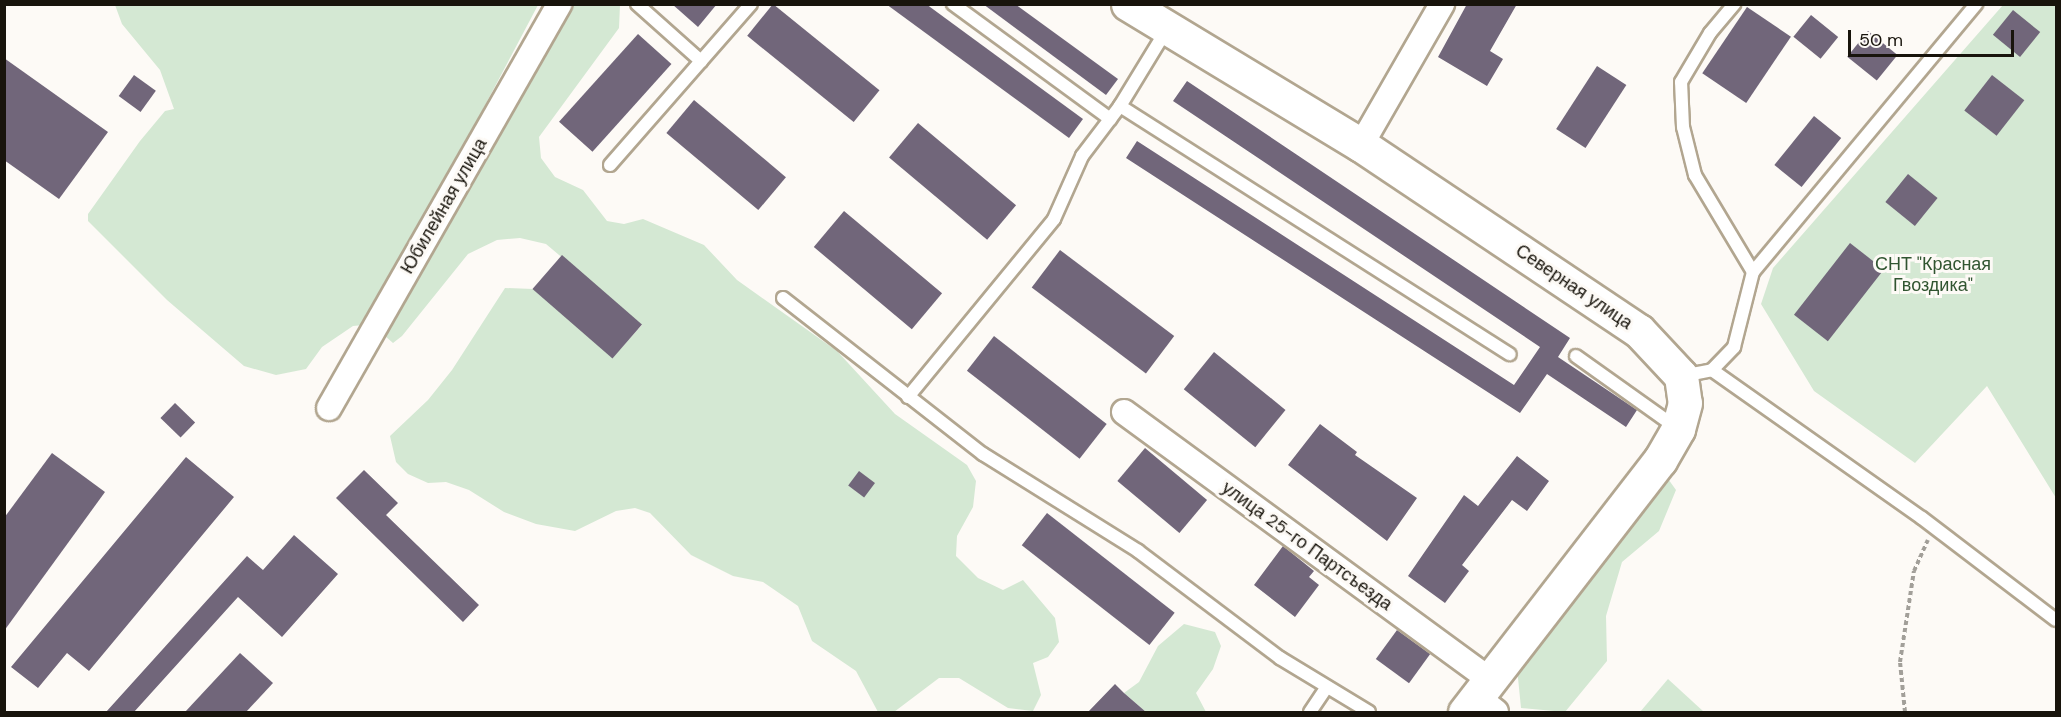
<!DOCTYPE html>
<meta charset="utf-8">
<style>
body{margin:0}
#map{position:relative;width:2061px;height:717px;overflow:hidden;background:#fdfaf6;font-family:"DM Sans",sans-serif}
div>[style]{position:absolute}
.green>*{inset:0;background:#d4e8d3}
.building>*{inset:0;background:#71667a;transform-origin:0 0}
.path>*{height:4px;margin-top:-2px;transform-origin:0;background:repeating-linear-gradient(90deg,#a29f99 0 4.5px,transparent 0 7.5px)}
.roads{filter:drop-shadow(2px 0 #b2a690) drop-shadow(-2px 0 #b2a690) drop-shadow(0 2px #b2a690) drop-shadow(0 -2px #b2a690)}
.lane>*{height:12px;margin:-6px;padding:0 6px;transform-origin:6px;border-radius:6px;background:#fff}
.street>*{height:24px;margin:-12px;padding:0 12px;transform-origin:12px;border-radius:12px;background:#fff}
.secondary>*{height:33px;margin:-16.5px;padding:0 16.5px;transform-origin:16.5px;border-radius:16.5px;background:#fff}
span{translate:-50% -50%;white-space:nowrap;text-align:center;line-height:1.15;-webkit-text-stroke:6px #fdfaf6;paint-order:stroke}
.street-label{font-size:18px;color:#18140c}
.park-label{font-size:18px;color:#315531}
.frame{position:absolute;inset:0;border:6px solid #18140c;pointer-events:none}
.scale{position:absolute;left:1848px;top:30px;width:166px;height:27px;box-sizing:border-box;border:3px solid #18140c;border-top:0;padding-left:8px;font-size:18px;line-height:21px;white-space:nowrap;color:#18140c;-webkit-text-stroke:4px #fdfaf6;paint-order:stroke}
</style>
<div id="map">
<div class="green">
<div style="clip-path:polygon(115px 5px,538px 5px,373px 317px,364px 325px,353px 326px,322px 347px,306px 369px,276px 375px,244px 366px,167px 300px,88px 221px,88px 214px,140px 141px,165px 111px,174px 109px,160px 70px,122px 24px)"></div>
<div style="clip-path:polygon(568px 5px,620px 5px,619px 28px,539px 137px,541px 158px,555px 177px,583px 190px,607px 221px,624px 224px,643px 219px,704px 245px,737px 280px,837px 351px,895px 414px,967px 465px,976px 481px,973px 507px,957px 536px,956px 556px,978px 578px,1003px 590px,1023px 580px,1055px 618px,1059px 642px,1048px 657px,1033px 663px,1041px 695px,1033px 711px,1008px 708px,959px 678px,939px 678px,894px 712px,878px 712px,856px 671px,812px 641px,798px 606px,763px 582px,733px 576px,691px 555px,650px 513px,635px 508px,616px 511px,575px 531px,536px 524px,504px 512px,469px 490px,446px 482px,428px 483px,408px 474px,396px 462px,390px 436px,428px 400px,452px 370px,505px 288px,533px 289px,613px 357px,642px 325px,546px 244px,520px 238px,497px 240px,468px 254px,402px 336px,393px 343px,385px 336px,391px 319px)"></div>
<div style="clip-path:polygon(2003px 5px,2056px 5px,2056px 498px,1987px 386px,1915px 463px,1814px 391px,1761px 304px,1773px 268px)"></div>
<div style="clip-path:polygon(1666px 476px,1676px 490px,1659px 531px,1622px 562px,1606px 616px,1607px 661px,1565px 712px,1521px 708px,1517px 668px)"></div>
<div style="clip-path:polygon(1184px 624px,1215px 632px,1221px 646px,1213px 669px,1196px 693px,1206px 712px,1146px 712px,1124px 693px,1139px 682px,1158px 646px)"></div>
<div style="clip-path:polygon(1668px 679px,1704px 712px,1640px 712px)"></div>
</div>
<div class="building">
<div style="clip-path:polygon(672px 4px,717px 4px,698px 27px)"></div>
<div style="left:773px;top:4px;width:137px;height:41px;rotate:39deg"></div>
<div style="clip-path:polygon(886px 4px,926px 4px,1083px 119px,1069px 138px)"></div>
<div style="clip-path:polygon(983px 4px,1015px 4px,1118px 79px,1106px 95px)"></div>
<div style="clip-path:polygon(1467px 4px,1517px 4px,1490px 51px,1503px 59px,1487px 86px,1438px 57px)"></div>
<div style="left:1747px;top:7px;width:53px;height:80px;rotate:34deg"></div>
<div style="left:2013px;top:10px;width:35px;height:32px;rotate:39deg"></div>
<div style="left:1811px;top:15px;width:35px;height:28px;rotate:39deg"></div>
<div style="left:1868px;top:31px;width:38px;height:33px;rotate:39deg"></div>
<div style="left:638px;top:34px;width:45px;height:118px;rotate:42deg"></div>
<div style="clip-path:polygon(4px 58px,108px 132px,59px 199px,4px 160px)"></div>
<div style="left:1597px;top:66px;width:35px;height:75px;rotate:33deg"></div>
<div style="left:134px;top:75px;width:27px;height:26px;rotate:36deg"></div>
<div style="left:1992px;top:75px;width:41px;height:45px;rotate:38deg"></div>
<div style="clip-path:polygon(1187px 81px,1570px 338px,1558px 357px,1637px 410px,1626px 427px,1547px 374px,1520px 413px,1126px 158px,1137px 141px,1514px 385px,1540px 347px,1173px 101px)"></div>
<div style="left:694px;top:100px;width:120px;height:43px;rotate:40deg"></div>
<div style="left:1814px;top:116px;width:35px;height:63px;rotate:39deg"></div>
<div style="left:918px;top:123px;width:128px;height:45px;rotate:40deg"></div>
<div style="left:1908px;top:174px;width:38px;height:36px;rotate:39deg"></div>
<div style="left:844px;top:211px;width:128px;height:47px;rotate:40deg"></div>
<div style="left:1850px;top:243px;width:43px;height:91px;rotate:38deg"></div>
<div style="left:1060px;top:250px;width:143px;height:47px;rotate:37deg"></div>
<div style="left:562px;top:255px;width:106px;height:45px;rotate:41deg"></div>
<div style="left:994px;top:336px;width:143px;height:44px;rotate:38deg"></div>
<div style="left:1214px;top:352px;width:92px;height:48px;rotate:39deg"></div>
<div style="left:175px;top:403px;width:28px;height:21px;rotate:44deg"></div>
<div style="clip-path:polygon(1320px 424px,1357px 452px,1355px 455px,1417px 498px,1387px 541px,1288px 465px)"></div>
<div style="left:1145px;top:448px;width:81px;height:43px;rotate:40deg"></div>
<div style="clip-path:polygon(52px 453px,105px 492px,4px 631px,4px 518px)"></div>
<div style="clip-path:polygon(1517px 456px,1549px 481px,1527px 511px,1512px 500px,1462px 565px,1469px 571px,1445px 603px,1408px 576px,1464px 495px,1478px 506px)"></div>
<div style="clip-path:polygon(186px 457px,234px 497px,89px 671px,67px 653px,38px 688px,11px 667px)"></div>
<div style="clip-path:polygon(364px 470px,398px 503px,386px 515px,479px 605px,463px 622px,336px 498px)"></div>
<div style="left:859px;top:471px;width:20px;height:18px;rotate:37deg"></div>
<div style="left:1047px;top:513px;width:162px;height:41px;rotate:38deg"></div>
<div style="clip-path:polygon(294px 535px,338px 574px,282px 637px,238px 597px,134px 712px,106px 712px,247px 556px,263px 570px)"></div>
<div style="clip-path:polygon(1283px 546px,1314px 571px,1309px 577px,1319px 585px,1295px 617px,1254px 585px)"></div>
<div style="left:1397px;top:630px;width:41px;height:36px;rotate:36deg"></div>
<div style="clip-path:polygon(240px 653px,273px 683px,246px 712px,185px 712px)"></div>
<div style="clip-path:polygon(1115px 684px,1124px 693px,1146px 712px,1088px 712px)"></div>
</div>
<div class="path">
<div style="left:1905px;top:712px;width:50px;rotate:-95.7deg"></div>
<div style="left:1900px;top:662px;width:92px;rotate:-81.3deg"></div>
<div style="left:1914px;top:571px;width:34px;rotate:-66deg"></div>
</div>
<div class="roads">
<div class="lane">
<div style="left:637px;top:4px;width:86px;rotate:41.7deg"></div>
<div style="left:953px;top:4px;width:195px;rotate:36.2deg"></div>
<div style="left:1120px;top:106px;width:462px;rotate:32.5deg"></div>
<div style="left:610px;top:165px;width:214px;rotate:-48.8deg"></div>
<div style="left:1753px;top:272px;width:349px;rotate:-50.2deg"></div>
<div style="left:783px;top:298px;width:254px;rotate:38deg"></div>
<div style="left:983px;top:454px;width:183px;rotate:32deg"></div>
<div style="left:1138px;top:551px;width:178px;rotate:37deg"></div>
<div style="left:1280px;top:658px;width:104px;rotate:31.2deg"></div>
<div style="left:1576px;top:356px;width:124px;rotate:35.5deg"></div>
<div style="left:1712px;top:370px;width:257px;rotate:35.2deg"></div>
<div style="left:1922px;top:518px;width:168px;rotate:37.3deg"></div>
<div style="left:1682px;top:376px;width:31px;rotate:-11deg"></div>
<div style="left:1712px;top:370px;width:32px;rotate:-46deg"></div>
<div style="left:1734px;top:347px;width:77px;rotate:-75.8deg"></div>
<div style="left:1753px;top:272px;width:113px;rotate:-120.9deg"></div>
<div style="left:1695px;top:175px;width:49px;rotate:-104deg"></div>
<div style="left:1683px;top:127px;width:45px;rotate:-92.5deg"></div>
<div style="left:1681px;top:82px;width:57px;rotate:-59.4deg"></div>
<div style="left:1710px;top:33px;width:38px;rotate:-50deg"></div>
<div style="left:908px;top:397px;width:230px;rotate:-50.6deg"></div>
<div style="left:1054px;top:219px;width:69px;rotate:-66deg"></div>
<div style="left:1082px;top:156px;width:63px;rotate:-52.8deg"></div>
<div style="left:1120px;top:106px;width:90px;rotate:-58.6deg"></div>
<div style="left:1310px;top:712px;width:29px;rotate:-56deg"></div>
</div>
<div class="street">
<div style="left:1361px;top:145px;width:163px;rotate:-60.1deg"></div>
<div style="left:329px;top:408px;width:465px;rotate:-60.3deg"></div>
<div style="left:1124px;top:412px;width:454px;rotate:36.2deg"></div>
<div style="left:1477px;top:697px;width:24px;rotate:38deg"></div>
</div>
<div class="secondary">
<div style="left:1128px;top:4px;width:272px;rotate:31.2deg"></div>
<div style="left:1361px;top:145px;width:334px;rotate:33.8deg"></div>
<div style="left:1639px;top:331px;width:62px;rotate:47deg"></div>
<div style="left:1681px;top:376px;width:27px;rotate:82deg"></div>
<div style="left:1685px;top:403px;width:27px;rotate:105deg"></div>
<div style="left:1678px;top:429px;width:36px;rotate:120deg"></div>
<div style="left:1660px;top:460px;width:319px;rotate:127.7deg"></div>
</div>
</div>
<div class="street-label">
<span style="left:444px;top:206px;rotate:-60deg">Юбилейная улица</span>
<span style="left:1574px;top:287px;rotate:34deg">Северная улица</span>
<span style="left:1307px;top:546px;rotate:36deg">улица 25-го Партсъезда</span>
</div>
<div class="park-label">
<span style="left:1933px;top:275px">СНТ "Красная<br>Гвоздика"</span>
</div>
<div class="frame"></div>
<div class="scale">50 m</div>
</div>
